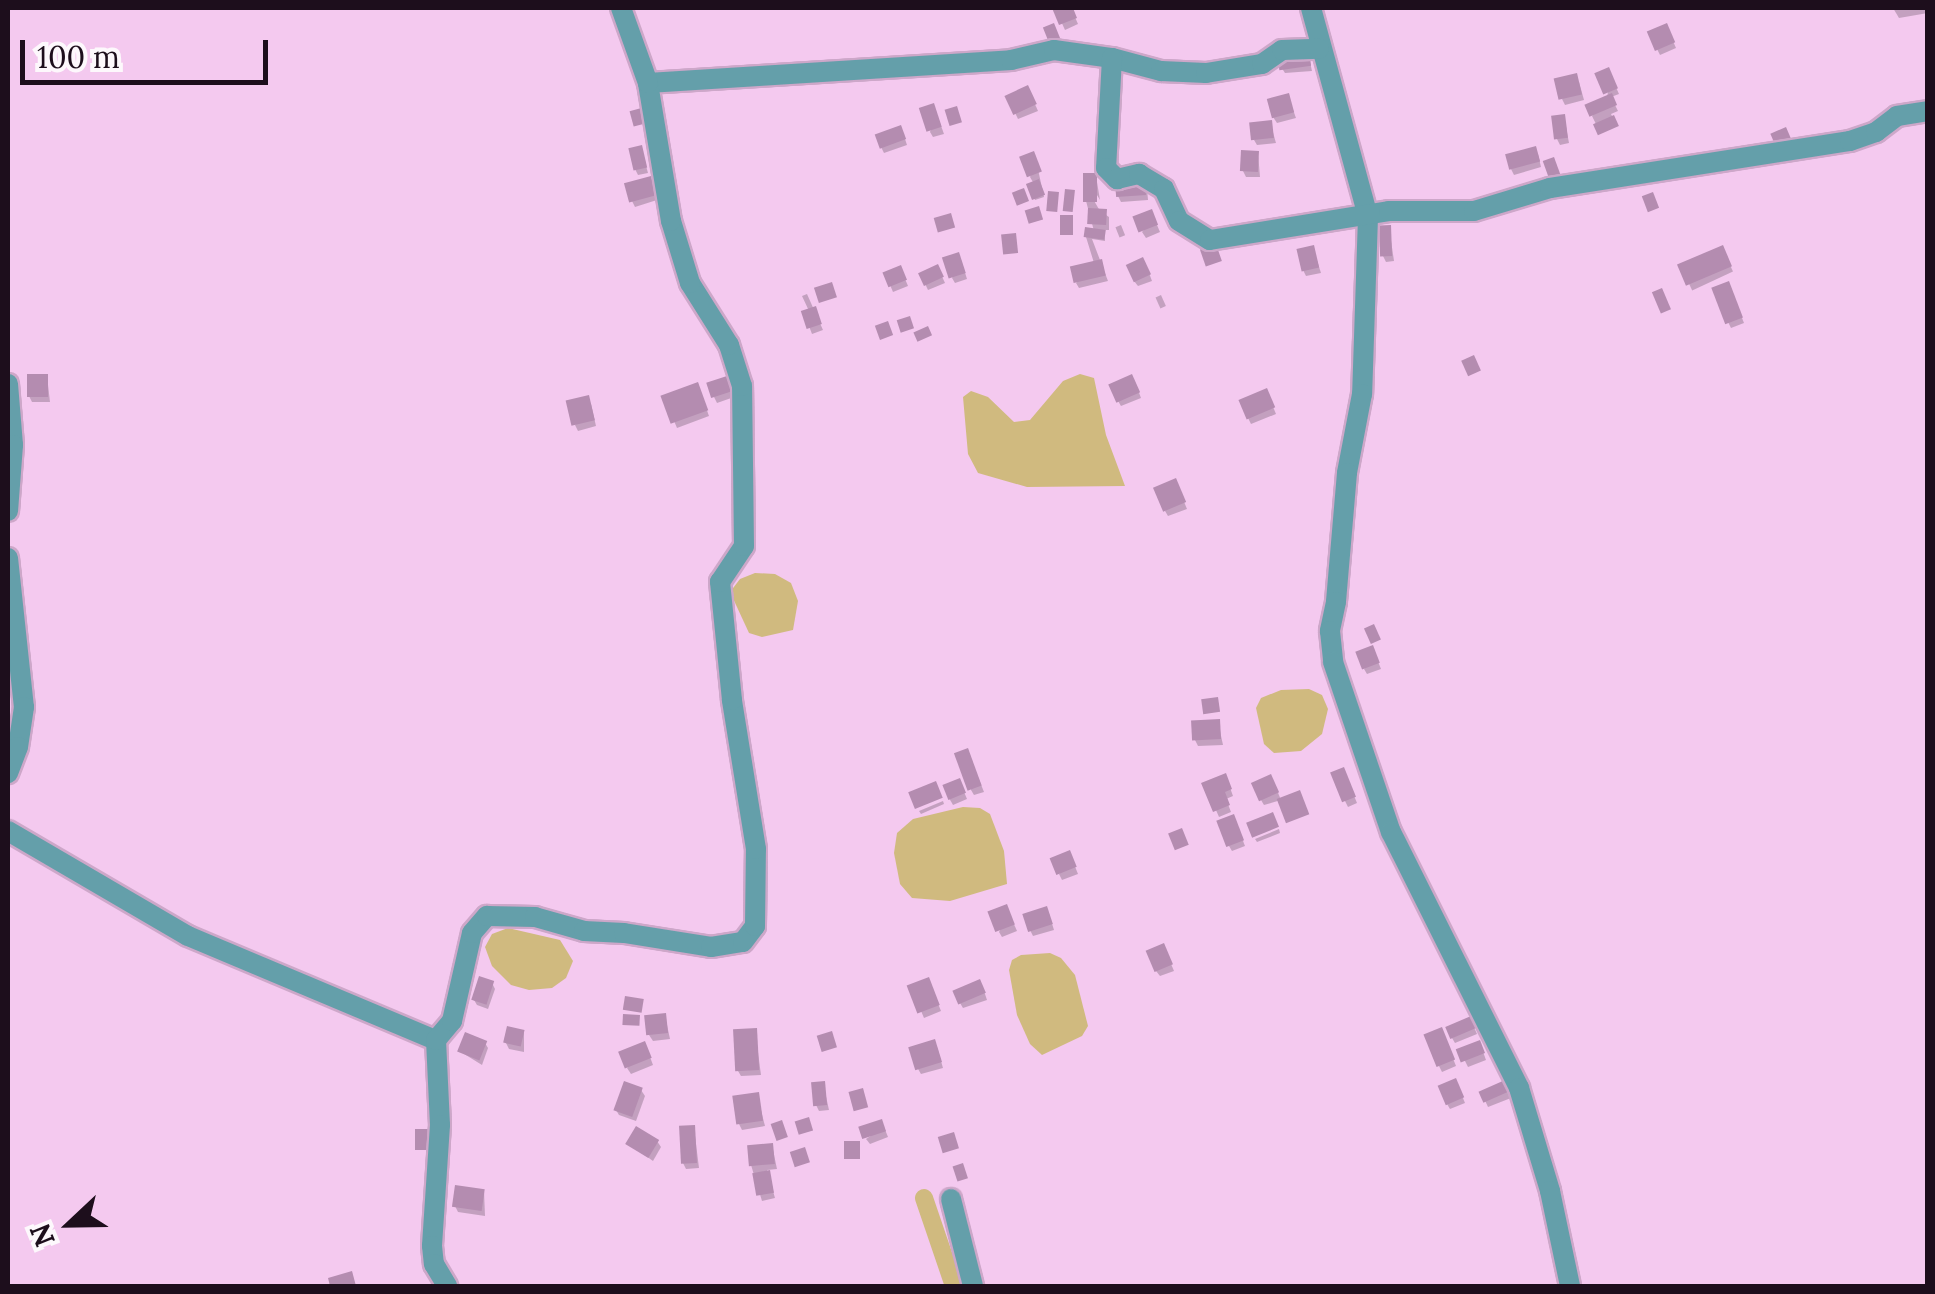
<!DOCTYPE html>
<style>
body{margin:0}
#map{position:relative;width:1935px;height:1294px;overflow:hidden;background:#f4c9ef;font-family:Lora,serif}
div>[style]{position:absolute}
.water>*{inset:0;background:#d0ba7f}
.shadow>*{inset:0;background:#0003;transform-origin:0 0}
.canal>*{height:18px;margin:-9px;padding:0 9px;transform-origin:9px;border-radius:9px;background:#d0ba7f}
.building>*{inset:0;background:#b48cb0;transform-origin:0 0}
.roads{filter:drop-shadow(2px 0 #cda7c9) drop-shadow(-2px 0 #cda7c9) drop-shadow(0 2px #cda7c9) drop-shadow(0 -2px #cda7c9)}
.minor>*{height:20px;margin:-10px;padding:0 10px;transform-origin:10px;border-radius:10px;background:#649faa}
span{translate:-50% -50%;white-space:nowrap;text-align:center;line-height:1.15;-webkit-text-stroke:10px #fdf8fc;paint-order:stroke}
.frame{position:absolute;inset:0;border:10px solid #1d0e1c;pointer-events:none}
.north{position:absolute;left:20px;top:1174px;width:100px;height:100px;-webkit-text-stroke:8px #fdf8fc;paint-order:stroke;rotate:248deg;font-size:28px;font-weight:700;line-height:40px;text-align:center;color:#1d0e1c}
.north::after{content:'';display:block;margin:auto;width:35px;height:45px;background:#1d0e1c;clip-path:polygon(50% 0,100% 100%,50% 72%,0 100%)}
.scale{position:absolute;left:20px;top:40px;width:248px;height:45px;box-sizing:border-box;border:5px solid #1d0e1c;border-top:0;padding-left:12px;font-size:30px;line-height:35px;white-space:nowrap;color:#1d0e1c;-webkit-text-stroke:8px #fdf8fc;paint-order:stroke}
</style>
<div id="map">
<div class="water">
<div style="clip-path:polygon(1080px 374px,1094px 378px,1106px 435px,1125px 486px,1027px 487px,978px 473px,968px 454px,963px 397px,971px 391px,988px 397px,1014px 422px,1030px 420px,1063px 381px)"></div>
<div style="clip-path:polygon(755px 573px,775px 574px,791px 583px,798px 601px,793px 630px,762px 637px,749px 633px,730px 592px,740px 579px)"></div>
<div style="clip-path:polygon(1309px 689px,1322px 695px,1328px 709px,1322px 734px,1301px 751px,1274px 753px,1264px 744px,1256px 708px,1261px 698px,1281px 690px)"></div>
<div style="clip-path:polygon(963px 807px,980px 808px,990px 814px,1004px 851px,1007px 884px,950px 901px,912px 898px,900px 884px,894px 853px,897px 833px,913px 819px)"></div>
<div style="clip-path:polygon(508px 928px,560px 940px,573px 961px,566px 978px,552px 988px,529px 990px,511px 985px,492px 966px,485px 947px,492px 934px)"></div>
<div style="clip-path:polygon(1050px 953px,1061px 958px,1075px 975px,1088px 1026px,1082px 1036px,1042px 1055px,1030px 1044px,1017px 1015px,1009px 970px,1012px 960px,1021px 955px)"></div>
</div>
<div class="shadow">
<div style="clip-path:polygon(1055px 8px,1071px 8px,1078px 24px,1065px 30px)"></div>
<div style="clip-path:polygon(1893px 8px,1927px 8px,1928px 13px,1899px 18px)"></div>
<div style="clip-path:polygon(1669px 32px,1676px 48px,1660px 55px,1657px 49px)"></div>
<div style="clip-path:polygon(1308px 53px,1312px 71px,1285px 73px,1281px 67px)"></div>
<div style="clip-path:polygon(1611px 76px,1619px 94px,1611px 97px,1618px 111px,1611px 114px,1616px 124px,1597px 126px,1592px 116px,1607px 97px)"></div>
<div style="clip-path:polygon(1579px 82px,1584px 100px,1565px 105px,1562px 99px)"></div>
<div style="clip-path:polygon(1030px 93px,1038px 111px,1018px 119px,1007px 96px)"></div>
<div style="clip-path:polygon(1288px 96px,1296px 118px,1277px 123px,1273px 117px)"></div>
<div style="clip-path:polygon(936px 112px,944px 134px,933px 137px,930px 132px)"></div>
<div style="clip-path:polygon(1564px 116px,1569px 143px,1560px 145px,1557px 139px)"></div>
<div style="clip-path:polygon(1270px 122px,1276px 143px,1257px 145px,1254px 140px)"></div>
<div style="clip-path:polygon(903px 133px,907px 145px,884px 153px,881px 147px)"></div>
<div style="clip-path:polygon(641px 148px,648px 173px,638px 175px,635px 169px)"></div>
<div style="clip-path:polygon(1258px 153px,1260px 177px,1246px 177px,1243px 171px)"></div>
<div style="clip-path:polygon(1538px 154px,1541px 167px,1514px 175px,1511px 169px)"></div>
<div style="clip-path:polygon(1036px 160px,1044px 197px,1035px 200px,1029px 185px,1034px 184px,1030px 177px)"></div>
<div style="clip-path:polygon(1096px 176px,1100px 200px,1094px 190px,1089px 192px,1100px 211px,1109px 217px,1109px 230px,1104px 230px,1105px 241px,1092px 239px,1108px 281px,1079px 288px,1076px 283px,1094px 263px,1086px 237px,1094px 231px,1086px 201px)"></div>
<div style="clip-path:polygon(653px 184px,657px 200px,635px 207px,632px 201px)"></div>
<div style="clip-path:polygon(1147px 189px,1148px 200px,1121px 202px,1118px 196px)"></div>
<div style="clip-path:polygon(1154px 218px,1160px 232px,1146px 238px,1142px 232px)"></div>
<div style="left:1121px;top:225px;width:11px;height:6px;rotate:68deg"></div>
<div style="clip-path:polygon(1389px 227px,1394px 261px,1386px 262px,1383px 256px)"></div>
<div style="clip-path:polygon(1313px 248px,1321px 273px,1306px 276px,1303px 270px)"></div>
<div style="left:1722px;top:248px;width:26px;height:45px;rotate:65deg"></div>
<div style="clip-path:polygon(961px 260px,967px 279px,955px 283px,952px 278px)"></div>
<div style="clip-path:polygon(1146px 265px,1152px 281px,1138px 286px,1134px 281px)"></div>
<div style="clip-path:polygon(940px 272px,945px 283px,928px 290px,920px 273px)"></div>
<div style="clip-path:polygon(885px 273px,903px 274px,908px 286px,893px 292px)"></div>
<div style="clip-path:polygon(1731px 290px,1744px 323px,1731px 328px,1728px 322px)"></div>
<div style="clip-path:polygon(807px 294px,823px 330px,812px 334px,804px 313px,809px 311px,802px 296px)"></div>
<div style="left:1161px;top:295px;width:12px;height:6px;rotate:66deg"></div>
<div style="clip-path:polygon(47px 376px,50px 402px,32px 402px,29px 396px)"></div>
<div style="clip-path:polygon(729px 378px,737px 396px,717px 403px,714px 397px)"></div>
<div style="clip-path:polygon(1135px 382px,1141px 398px,1121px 406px,1118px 401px)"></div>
<div style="clip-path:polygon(700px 391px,709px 416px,677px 428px,664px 397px)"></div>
<div style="clip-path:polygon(1269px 397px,1276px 414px,1251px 424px,1248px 418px)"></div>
<div style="clip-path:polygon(591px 404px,596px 426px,578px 431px,575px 425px)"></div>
<div style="clip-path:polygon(1178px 487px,1187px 509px,1168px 516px,1165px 511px)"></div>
<div style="clip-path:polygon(1375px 654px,1381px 669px,1367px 674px,1364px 669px)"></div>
<div style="clip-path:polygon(1218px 722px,1223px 745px,1198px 746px,1195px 740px)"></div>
<div style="clip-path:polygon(970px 757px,984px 792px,974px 795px,971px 790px)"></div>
<div style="clip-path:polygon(1346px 776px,1357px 803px,1348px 807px,1345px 801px)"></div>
<div style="clip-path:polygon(1228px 782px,1233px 796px,1226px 799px,1231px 812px,1219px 817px,1205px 785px)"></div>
<div style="clip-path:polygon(1274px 783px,1281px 800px,1264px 805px,1261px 800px)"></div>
<div style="clip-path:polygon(962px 787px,967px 799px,953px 805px,949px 798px)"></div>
<div style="clip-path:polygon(943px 801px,944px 804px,921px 814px,919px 811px)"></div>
<div style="clip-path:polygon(1236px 823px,1245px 846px,1232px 851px,1229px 846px)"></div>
<div style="clip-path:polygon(1279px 829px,1280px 833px,1257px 842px,1255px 839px)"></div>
<div style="clip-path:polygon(1072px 859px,1078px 874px,1062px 880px,1059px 874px)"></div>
<div style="clip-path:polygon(1009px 913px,1017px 931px,1002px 937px,999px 932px)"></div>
<div style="clip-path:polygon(1049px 914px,1054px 930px,1033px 936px,1030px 930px)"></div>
<div style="clip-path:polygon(1166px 952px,1174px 971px,1160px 976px,1156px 971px)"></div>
<div style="clip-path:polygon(492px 983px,495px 989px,488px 1009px,477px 1005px,474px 1000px)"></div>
<div style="clip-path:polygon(931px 986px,941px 1011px,924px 1018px,911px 987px)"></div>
<div style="clip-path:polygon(983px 988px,987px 1000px,963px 1008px,960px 1003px)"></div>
<div style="clip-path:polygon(665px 1016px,670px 1039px,653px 1041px,649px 1035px)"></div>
<div style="clip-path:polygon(1473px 1025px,1477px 1034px,1455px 1043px,1452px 1038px)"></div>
<div style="clip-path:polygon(755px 1030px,761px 1075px,741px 1076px,738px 1071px)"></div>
<div style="clip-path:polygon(524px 1032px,524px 1052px,509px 1049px,506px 1043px)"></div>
<div style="clip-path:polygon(1444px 1036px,1456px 1066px,1442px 1072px,1439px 1066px)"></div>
<div style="clip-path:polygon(485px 1043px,488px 1048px,482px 1065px,461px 1052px)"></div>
<div style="clip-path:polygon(937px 1047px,943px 1068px,921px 1074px,918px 1069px)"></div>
<div style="clip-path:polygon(647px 1049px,653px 1065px,631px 1074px,627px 1068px)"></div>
<div style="clip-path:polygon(1482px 1049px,1486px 1060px,1468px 1067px,1460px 1051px)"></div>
<div style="clip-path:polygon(823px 1083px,829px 1110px,819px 1111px,816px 1105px)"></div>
<div style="clip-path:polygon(1458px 1086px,1465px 1103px,1450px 1109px,1447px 1104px)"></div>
<div style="clip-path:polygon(1507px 1088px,1511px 1098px,1488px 1107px,1481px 1092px)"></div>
<div style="clip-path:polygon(641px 1090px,645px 1096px,636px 1121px,619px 1115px,616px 1110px)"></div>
<div style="clip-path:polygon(757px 1095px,765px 1126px,742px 1130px,739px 1124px)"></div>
<div style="clip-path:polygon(884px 1127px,888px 1137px,870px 1144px,866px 1139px)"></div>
<div style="clip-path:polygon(694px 1128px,699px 1168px,686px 1169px,683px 1163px)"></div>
<div style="clip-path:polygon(657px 1141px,661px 1147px,653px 1161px,629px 1144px)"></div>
<div style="clip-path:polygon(772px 1145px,777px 1169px,767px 1170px,775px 1198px,762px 1201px,751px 1165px)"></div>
<div style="clip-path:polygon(484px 1191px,485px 1216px,458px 1212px,455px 1206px)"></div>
</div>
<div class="canal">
<div style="left:924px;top:1198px;width:93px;rotate:71.2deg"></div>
</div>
<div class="building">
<div style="clip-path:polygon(1052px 8px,1073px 8px,1077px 18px,1059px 25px)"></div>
<div style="left:1054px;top:23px;width:22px;height:12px;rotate:68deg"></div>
<div style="left:1667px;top:23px;width:21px;height:22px;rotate:67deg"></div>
<div style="left:1309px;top:51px;width:15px;height:32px;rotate:82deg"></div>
<div style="left:1609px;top:67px;width:23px;height:16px;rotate:67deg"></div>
<div style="left:1577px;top:73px;width:22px;height:24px;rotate:77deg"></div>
<div style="left:1028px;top:85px;width:21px;height:26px;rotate:65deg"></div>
<div style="left:1289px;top:93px;width:20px;height:23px;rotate:75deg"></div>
<div style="left:1612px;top:93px;width:13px;height:30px;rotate:67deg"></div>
<div style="left:934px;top:103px;width:25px;height:16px;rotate:72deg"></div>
<div style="left:957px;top:106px;width:17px;height:13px;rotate:73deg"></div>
<div style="left:645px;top:107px;width:16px;height:16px;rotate:75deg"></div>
<div style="left:1565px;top:114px;width:24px;height:14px;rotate:83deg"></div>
<div style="left:1614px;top:115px;width:12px;height:23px;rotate:66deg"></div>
<div style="left:1272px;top:120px;width:18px;height:23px;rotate:84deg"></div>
<div style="left:901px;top:125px;width:15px;height:28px;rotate:70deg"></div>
<div style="left:1786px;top:127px;width:15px;height:17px;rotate:67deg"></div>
<div style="left:642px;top:145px;width:23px;height:14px;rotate:77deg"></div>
<div style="left:1536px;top:146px;width:16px;height:32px;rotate:75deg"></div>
<div style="left:1241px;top:150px;width:18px;height:21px;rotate:3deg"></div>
<div style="left:1034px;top:151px;width:22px;height:16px;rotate:69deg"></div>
<div style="left:1554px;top:157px;width:20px;height:12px;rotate:70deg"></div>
<div style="left:1083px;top:173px;width:14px;height:29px"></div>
<div style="left:651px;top:176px;width:20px;height:28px;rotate:75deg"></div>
<div style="left:1039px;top:179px;width:17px;height:14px;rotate:69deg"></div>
<div style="left:1145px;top:180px;width:15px;height:30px;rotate:86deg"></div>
<div style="left:1024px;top:188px;width:14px;height:13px;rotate:69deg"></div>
<div style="left:1065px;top:189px;width:10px;height:22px;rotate:6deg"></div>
<div style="left:1048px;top:191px;width:11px;height:20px;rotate:5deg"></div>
<div style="left:1653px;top:192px;width:17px;height:12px;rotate:69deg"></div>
<div style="left:1039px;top:206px;width:14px;height:15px;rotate:73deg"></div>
<div style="left:1088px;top:208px;width:19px;height:16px;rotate:3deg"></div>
<div style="left:1152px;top:209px;width:17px;height:21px;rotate:69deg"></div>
<div style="left:951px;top:213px;width:15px;height:18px;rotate:74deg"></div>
<div style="left:1060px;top:215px;width:13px;height:20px"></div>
<div style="left:1391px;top:225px;width:31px;height:12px;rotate:88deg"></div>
<div style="left:1085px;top:227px;width:21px;height:10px;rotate:8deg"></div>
<div style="left:1016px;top:233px;width:20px;height:15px;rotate:84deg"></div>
<div style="left:1216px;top:244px;width:18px;height:17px;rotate:71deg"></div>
<div style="left:1314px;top:245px;width:23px;height:18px;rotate:77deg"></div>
<div style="left:1723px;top:245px;width:23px;height:50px;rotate:67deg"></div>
<div style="left:959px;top:252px;width:22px;height:18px;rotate:72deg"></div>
<div style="left:1143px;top:257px;width:19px;height:19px;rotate:65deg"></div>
<div style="left:1102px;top:259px;width:17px;height:33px;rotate:77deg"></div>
<div style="left:938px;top:264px;width:14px;height:22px;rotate:65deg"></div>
<div style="left:901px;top:265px;width:16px;height:20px;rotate:68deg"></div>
<div style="left:1729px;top:281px;width:39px;height:19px;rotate:69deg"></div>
<div style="left:832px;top:282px;width:16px;height:19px;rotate:72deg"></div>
<div style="left:1662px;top:288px;width:23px;height:11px;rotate:67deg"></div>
<div style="left:816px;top:306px;width:19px;height:16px;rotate:72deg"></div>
<div style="left:910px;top:316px;width:13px;height:14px;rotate:72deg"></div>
<div style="left:888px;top:321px;width:15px;height:14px;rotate:70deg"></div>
<div style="left:928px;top:326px;width:10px;height:16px;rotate:66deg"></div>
<div style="left:1474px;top:355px;width:17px;height:14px;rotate:66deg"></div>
<div style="left:27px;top:374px;width:21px;height:23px"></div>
<div style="left:1132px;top:374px;width:20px;height:26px;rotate:66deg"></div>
<div style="left:730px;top:375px;width:16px;height:25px;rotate:72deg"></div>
<div style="left:698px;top:382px;width:30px;height:40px;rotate:70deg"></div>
<div style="left:1267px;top:388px;width:21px;height:31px;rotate:67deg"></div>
<div style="left:589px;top:395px;width:26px;height:24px;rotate:77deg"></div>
<div style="left:1176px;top:478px;width:26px;height:25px;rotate:67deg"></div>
<div style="left:1374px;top:624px;width:17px;height:11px;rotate:66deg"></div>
<div style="left:1373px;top:645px;width:19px;height:19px;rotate:69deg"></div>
<div style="left:1218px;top:697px;width:15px;height:17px;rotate:82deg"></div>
<div style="left:1220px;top:719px;width:20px;height:29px;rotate:87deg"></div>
<div style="left:968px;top:748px;width:40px;height:15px;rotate:70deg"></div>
<div style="left:1344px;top:767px;width:32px;height:15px;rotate:68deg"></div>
<div style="clip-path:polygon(1226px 773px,1232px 789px,1225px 792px,1230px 805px,1213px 812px,1201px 783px)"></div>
<div style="left:1271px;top:774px;width:20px;height:22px;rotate:66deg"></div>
<div style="left:960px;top:778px;width:16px;height:19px;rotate:68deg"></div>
<div style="left:936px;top:781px;width:18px;height:30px;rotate:68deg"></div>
<div style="left:1300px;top:790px;width:26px;height:25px;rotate:69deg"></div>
<div style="left:1273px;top:812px;width:16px;height:29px;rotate:68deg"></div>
<div style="left:1234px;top:814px;width:28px;height:19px;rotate:69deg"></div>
<div style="left:1182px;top:828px;width:18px;height:15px;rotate:68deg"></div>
<div style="left:1070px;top:850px;width:18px;height:22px;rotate:68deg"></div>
<div style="left:1007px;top:904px;width:22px;height:21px;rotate:69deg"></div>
<div style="left:1047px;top:906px;width:19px;height:26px;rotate:72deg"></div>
<div style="left:1164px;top:943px;width:23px;height:20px;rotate:67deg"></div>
<div style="left:479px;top:976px;width:16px;height:25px;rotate:18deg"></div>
<div style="left:929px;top:977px;width:30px;height:24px;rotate:69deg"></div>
<div style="left:980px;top:979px;width:15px;height:30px;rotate:67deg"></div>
<div style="left:625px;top:996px;width:19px;height:14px;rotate:9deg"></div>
<div style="left:666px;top:1013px;width:20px;height:22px;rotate:84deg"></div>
<div style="left:623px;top:1014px;width:17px;height:11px;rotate:3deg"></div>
<div style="left:1471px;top:1016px;width:13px;height:28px;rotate:67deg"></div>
<div style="left:507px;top:1026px;width:18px;height:17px;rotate:13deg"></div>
<div style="left:1442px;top:1027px;width:35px;height:20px;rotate:68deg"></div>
<div style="left:757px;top:1028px;width:42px;height:24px;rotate:87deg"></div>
<div style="left:832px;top:1031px;width:17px;height:16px;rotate:73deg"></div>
<div style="left:465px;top:1032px;width:24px;height:21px;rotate:22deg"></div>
<div style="left:935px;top:1039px;width:24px;height:28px;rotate:73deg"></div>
<div style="left:1480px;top:1040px;width:14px;height:26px;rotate:69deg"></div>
<div style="left:645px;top:1041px;width:18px;height:29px;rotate:68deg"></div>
<div style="left:1456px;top:1078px;width:21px;height:20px;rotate:67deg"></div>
<div style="left:1505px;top:1080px;width:12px;height:29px;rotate:66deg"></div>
<div style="left:624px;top:1081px;width:20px;height:31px;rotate:20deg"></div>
<div style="left:825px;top:1081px;width:24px;height:14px;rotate:85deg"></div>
<div style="left:863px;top:1088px;width:20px;height:15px;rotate:75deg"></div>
<div style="left:759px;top:1092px;width:29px;height:27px;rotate:82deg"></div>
<div style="left:809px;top:1117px;width:14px;height:15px;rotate:73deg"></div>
<div style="left:882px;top:1119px;width:13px;height:25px;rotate:72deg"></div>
<div style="left:782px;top:1120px;width:18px;height:12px;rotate:71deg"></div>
<div style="left:695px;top:1125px;width:38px;height:16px;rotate:87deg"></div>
<div style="left:636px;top:1126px;width:27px;height:21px;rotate:31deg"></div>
<div style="left:435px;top:1129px;width:21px;height:20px;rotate:90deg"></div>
<div style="left:954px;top:1132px;width:17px;height:17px;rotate:73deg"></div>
<div style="left:844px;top:1141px;width:16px;height:18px"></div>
<div style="left:773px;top:1143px;width:21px;height:26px;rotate:85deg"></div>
<div style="left:805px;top:1147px;width:16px;height:16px;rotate:72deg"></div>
<div style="left:963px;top:1163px;width:16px;height:11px;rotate:72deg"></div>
<div style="left:770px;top:1170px;width:23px;height:18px;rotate:80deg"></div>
<div style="left:455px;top:1185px;width:30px;height:22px;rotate:8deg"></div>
<div style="clip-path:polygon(352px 1271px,356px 1286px,330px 1286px,328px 1278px)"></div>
</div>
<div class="roads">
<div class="minor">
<div style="left:1311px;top:8px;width:217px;rotate:74.7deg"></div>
<div style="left:1368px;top:217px;width:177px;rotate:91.9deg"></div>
<div style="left:1362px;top:394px;width:80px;rotate:100.8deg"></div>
<div style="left:1347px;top:473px;width:129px;rotate:94.9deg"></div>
<div style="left:1336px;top:602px;width:30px;rotate:102deg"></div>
<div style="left:1330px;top:631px;width:31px;rotate:84deg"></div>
<div style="left:1333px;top:662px;width:180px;rotate:71.2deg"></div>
<div style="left:1391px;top:832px;width:286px;rotate:63.4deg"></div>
<div style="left:1519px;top:1088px;width:108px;rotate:73.2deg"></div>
<div style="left:1550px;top:1191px;width:97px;rotate:78.1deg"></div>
<div style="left:1112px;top:58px;width:51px;rotate:14.9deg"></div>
<div style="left:1161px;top:71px;width:45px;rotate:2.5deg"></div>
<div style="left:1206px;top:73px;width:57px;rotate:-9.1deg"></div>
<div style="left:1262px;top:64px;width:24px;rotate:-35deg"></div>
<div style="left:1282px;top:50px;width:37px;rotate:-2deg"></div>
<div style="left:648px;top:83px;width:364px;rotate:-3.6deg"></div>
<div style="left:1011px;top:60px;width:44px;rotate:-13.1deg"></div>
<div style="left:1054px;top:50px;width:59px;rotate:7.9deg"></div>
<div style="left:1112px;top:58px;width:110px;rotate:93.1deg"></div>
<div style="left:1106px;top:168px;width:16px;rotate:45deg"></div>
<div style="left:1117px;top:179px;width:23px;rotate:-13deg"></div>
<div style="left:1139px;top:174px;width:29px;rotate:31deg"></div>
<div style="left:1164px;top:189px;width:35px;rotate:65deg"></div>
<div style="left:1179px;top:221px;width:36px;rotate:32deg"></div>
<div style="left:1210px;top:240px;width:181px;rotate:-9.2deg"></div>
<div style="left:1389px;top:211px;width:85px"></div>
<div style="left:1474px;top:211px;width:79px;rotate:-16.8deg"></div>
<div style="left:1550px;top:188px;width:304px;rotate:-8.9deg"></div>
<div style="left:1850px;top:141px;width:28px;rotate:-19deg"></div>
<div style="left:1876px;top:132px;width:26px;rotate:-37deg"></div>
<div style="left:1897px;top:116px;width:31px;rotate:-9deg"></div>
<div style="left:8px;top:384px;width:61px;rotate:85.3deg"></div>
<div style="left:13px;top:445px;width:66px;rotate:94.3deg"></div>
<div style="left:8px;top:558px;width:150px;rotate:83.9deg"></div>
<div style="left:24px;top:707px;width:40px;rotate:98.5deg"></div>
<div style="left:18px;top:747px;width:28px;rotate:111deg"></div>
<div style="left:8px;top:831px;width:208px;rotate:30.3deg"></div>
<div style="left:188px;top:936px;width:269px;rotate:22.8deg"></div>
<div style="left:436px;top:1040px;width:85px;rotate:87.3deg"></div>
<div style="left:440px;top:1125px;width:121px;rotate:93.8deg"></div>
<div style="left:432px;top:1246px;width:18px;rotate:84deg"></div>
<div style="left:434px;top:1264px;width:26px;rotate:59deg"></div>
<div style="left:436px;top:1040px;width:25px;rotate:-50deg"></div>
<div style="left:452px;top:1021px;width:90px;rotate:-77.2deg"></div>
<div style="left:472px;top:933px;width:23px;rotate:-49deg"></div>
<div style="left:487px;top:916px;width:48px;rotate:1.2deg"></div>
<div style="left:535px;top:917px;width:51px;rotate:15.9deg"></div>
<div style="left:584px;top:931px;width:40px;rotate:2.9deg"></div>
<div style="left:624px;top:933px;width:88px;rotate:9.1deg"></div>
<div style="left:711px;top:947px;width:32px;rotate:-9deg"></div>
<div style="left:743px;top:942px;width:20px;rotate:-53deg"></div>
<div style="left:755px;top:926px;width:77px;rotate:-89.3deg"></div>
<div style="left:756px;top:849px;width:151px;rotate:-99.2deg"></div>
<div style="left:732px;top:700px;width:119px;rotate:-95.8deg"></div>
<div style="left:720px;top:582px;width:43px;rotate:-56.3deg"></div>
<div style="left:744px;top:546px;width:160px;rotate:-90.7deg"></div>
<div style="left:742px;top:386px;width:43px;rotate:-107.6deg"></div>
<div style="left:729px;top:345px;width:73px;rotate:-122.2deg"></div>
<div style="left:690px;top:283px;width:65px;rotate:-107deg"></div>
<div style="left:671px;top:221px;width:140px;rotate:-99.5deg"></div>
<div style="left:648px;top:83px;width:80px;rotate:-109.8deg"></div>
<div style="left:951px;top:1199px;width:90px;rotate:75.8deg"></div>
</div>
</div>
<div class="frame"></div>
<div class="north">N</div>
<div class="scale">100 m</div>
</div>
